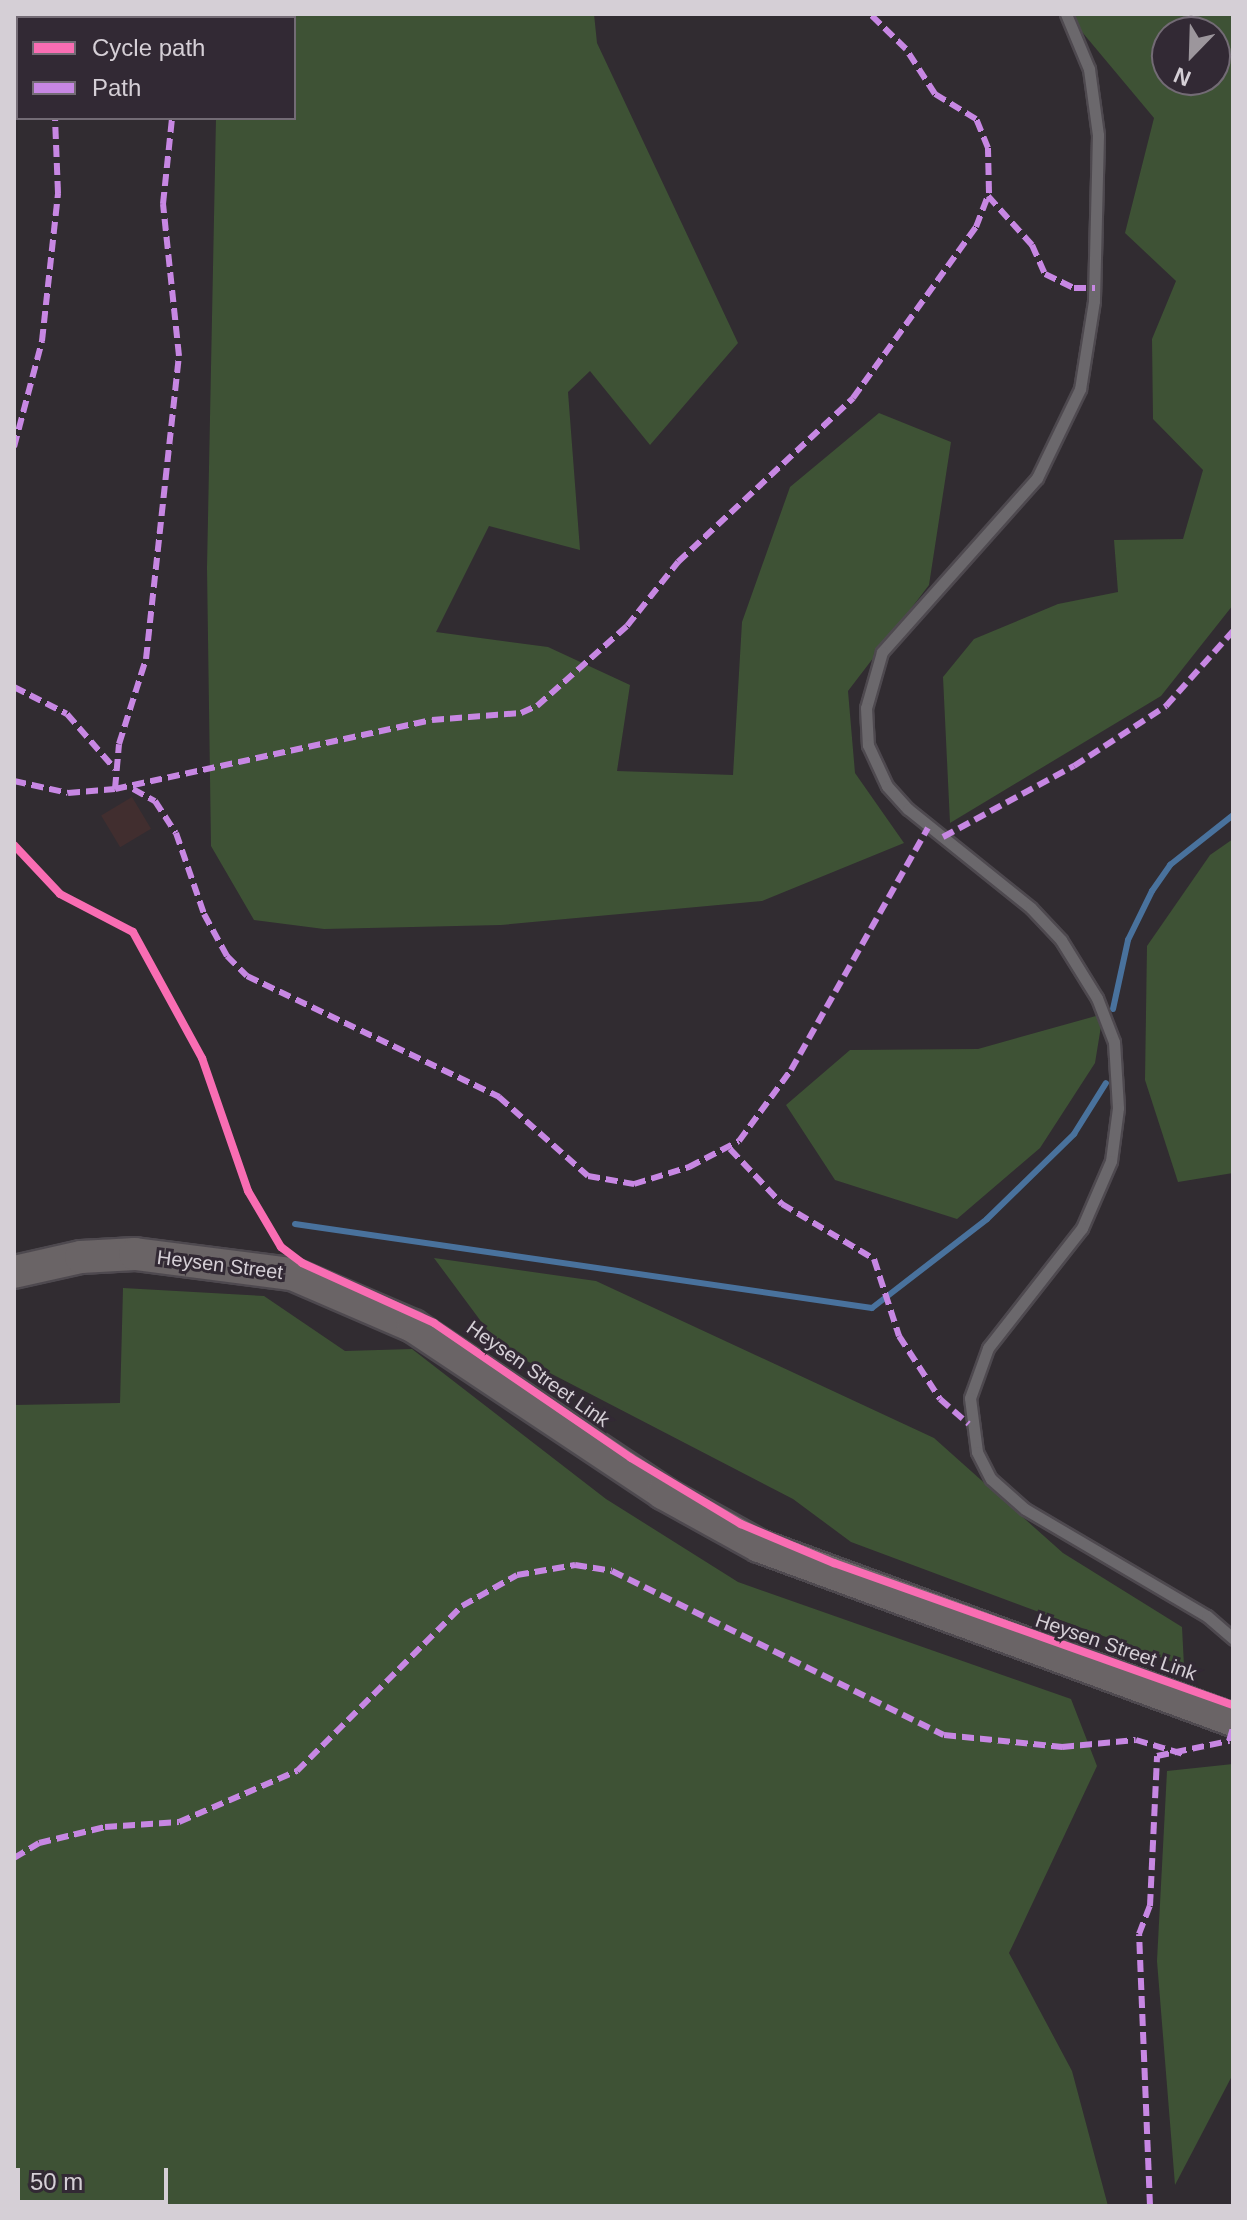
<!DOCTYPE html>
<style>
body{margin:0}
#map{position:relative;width:1247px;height:2220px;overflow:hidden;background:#312c31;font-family:Arial,sans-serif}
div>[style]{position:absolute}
.industrial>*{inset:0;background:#412e2f;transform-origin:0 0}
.green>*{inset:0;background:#3e5235}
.stream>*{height:6px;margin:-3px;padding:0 3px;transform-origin:3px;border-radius:3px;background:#49729d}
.roads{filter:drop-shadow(2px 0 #4e494f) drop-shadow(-2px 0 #4e494f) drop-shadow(0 2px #4e494f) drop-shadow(0 -2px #4e494f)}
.lane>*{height:11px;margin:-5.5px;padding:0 5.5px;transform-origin:5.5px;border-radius:5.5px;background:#6b686c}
.secondary>*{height:32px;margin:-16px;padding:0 16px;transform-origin:16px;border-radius:16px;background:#6a6466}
.quiet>*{height:6px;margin-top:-3px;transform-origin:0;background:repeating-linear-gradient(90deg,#c787e3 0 12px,transparent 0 18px)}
.cycleway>*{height:8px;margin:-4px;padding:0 4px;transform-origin:4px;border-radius:4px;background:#f96db3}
span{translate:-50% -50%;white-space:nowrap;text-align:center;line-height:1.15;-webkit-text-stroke:6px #322934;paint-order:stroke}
.street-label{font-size:20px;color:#d5cfd6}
.frame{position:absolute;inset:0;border:16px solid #d5cfd6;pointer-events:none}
.legend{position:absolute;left:16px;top:16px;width:280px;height:104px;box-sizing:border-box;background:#322934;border:2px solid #736b75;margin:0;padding:10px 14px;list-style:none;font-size:24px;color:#d5cfd6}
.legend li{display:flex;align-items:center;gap:16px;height:40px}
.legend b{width:40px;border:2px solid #736b75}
.north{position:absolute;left:1151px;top:16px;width:80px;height:80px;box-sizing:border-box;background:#322934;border:2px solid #736b75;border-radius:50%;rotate:203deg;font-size:22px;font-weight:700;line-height:32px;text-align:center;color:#d5cfd6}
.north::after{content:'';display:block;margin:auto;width:28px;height:36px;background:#9c969c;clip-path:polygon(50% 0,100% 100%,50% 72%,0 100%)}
.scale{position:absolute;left:16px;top:2168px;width:152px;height:36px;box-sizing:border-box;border:4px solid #d5cfd6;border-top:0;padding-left:10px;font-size:24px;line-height:28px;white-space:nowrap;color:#d5cfd6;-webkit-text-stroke:6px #322934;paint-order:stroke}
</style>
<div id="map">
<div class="industrial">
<div style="left:132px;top:797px;width:37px;height:36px;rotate:59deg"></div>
</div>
<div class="green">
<div style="clip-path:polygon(217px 14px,594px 14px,597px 43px,738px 343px,650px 445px,590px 371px,568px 392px,580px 550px,489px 526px,436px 632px,548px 647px,630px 685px,617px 771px,733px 775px,742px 622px,790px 487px,879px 413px,951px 442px,929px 585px,848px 691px,855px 773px,904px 843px,762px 901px,501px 925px,324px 929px,254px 920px,211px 846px,207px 568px,216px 118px,294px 118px,294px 18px)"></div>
<div style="clip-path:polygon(evenodd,1067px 14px,1233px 14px,1233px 605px,1161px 696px,950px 823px,943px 677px,974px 639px,1058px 604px,1118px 592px,1114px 540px,1183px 539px,1203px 470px,1153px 419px,1152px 339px,1176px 281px,1125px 233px,1154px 118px,1067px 14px,1167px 32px,1215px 32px,1215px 80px,1167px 80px,1167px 32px)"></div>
<div style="clip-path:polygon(1233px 839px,1233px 1173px,1178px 1182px,1145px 1080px,1147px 946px,1210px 855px)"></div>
<div style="clip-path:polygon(1103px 1014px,1095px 1063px,1040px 1148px,957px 1219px,835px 1180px,786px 1105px,850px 1050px,978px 1049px)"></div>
<div style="clip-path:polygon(434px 1258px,596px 1281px,934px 1438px,1063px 1553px,1182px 1627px,1184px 1666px,851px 1542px,793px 1499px,500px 1347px)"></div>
<div style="clip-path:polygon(123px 1288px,264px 1296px,345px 1351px,412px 1349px,606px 1499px,738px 1582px,1071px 1699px,1097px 1766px,1009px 1953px,1072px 2071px,1108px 2206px,14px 2206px,14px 1405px,120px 1403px)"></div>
<div style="clip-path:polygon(1233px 1764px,1233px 2074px,1175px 2185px,1157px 1961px,1167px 1771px)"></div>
</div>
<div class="stream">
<div style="left:1113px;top:1009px;width:71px;rotate:-77.7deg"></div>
<div style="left:1128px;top:940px;width:55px;rotate:-63.9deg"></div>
<div style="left:1152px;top:891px;width:32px;rotate:-55deg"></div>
<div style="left:1170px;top:865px;width:80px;rotate:-38.4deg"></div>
<div style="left:295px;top:1224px;width:583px;rotate:8.28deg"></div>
<div style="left:872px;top:1308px;width:145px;rotate:-37.7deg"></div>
<div style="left:987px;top:1219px;width:122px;rotate:-44.3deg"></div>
<div style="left:1074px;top:1134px;width:60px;rotate:-57.9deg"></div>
</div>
<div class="roads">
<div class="lane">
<div style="left:1066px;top:14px;width:60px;rotate:67.3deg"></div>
<div style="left:1089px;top:69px;width:67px;rotate:82.2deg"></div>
<div style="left:1098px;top:135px;width:166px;rotate:91.4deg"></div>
<div style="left:1094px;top:301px;width:89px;rotate:99deg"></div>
<div style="left:1080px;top:389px;width:99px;rotate:115.8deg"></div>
<div style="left:1037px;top:478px;width:233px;rotate:131.7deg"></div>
<div style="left:882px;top:652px;width:58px;rotate:105.9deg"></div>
<div style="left:866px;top:708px;width:37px;rotate:87deg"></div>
<div style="left:868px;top:745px;width:45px;rotate:65.1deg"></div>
<div style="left:887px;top:786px;width:31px;rotate:48deg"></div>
<div style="left:908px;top:809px;width:158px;rotate:38.8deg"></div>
<div style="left:1031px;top:908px;width:44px;rotate:46.8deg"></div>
<div style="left:1061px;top:940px;width:68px;rotate:58.2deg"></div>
<div style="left:1097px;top:998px;width:47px;rotate:68.9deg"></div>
<div style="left:1114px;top:1042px;width:66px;rotate:86.5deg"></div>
<div style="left:1118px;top:1108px;width:53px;rotate:97.5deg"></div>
<div style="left:1111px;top:1161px;width:73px;rotate:113.4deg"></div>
<div style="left:1082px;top:1228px;width:152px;rotate:128.1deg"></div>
<div style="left:988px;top:1348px;width:53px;rotate:109.8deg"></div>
<div style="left:970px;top:1398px;width:54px;rotate:82.6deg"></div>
<div style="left:977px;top:1452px;width:30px;rotate:63deg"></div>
<div style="left:991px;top:1479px;width:45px;rotate:41.4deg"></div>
<div style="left:1025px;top:1509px;width:211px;rotate:30.5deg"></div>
<div style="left:1207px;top:1616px;width:35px;rotate:41deg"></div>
</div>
<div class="secondary">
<div style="left:14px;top:1272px;width:69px;rotate:-12.6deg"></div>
<div style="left:81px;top:1257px;width:54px;rotate:-3.2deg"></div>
<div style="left:135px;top:1254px;width:158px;rotate:7.3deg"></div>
<div style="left:292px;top:1274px;width:132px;rotate:23.3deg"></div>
<div style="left:413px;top:1326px;width:301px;rotate:33.7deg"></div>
<div style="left:663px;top:1493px;width:110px;rotate:28.9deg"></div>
<div style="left:759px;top:1546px;width:505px;rotate:20.16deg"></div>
</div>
</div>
<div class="quiet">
<div style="left:52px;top:14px;width:4px;rotate:90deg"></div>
<div style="left:171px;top:14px;width:4px;rotate:90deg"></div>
<div style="left:988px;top:196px;width:66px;rotate:48.1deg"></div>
<div style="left:1032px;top:245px;width:32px;rotate:66deg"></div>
<div style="left:1045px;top:274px;width:32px;rotate:26deg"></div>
<div style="left:1074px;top:288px;width:21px"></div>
<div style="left:14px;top:447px;width:110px;rotate:-75.2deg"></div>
<div style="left:42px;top:341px;width:149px;rotate:-83.8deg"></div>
<div style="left:58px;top:193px;width:75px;rotate:-92.3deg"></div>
<div style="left:14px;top:687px;width:59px;rotate:27deg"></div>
<div style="left:67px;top:714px;width:73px;rotate:48.9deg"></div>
<div style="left:14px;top:781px;width:55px;rotate:12.5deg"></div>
<div style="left:68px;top:793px;width:47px;rotate:-4.9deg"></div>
<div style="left:115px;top:789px;width:45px;rotate:-84.9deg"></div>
<div style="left:119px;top:744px;width:89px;rotate:-72.4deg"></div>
<div style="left:146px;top:659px;width:305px;rotate:-83.8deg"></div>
<div style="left:179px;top:356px;width:153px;rotate:-96deg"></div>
<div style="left:163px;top:204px;width:86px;rotate:-84deg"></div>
<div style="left:115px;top:789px;width:324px;rotate:-12.3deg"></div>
<div style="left:432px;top:720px;width:89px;rotate:-4.5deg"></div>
<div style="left:521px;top:713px;width:17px;rotate:-24deg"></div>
<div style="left:537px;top:706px;width:120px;rotate:-41.6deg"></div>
<div style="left:627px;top:626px;width:82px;rotate:-51.4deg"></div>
<div style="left:678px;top:562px;width:240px;rotate:-43.1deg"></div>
<div style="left:853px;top:398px;width:211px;rotate:-54.3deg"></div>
<div style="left:976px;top:227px;width:36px;rotate:-69deg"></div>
<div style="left:989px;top:193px;width:45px;rotate:-91.3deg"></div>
<div style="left:988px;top:148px;width:31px;rotate:-112deg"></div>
<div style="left:976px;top:119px;width:48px;rotate:-148.6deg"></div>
<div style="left:935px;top:94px;width:54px;rotate:-122.8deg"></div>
<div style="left:906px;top:49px;width:50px;rotate:-135.8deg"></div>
<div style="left:133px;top:789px;width:25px;rotate:29deg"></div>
<div style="left:155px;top:801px;width:38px;rotate:57deg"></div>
<div style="left:176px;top:833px;width:86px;rotate:70.9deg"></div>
<div style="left:204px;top:914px;width:48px;rotate:61.3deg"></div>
<div style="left:227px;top:956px;width:28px;rotate:45deg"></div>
<div style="left:247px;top:976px;width:280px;rotate:25.6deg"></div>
<div style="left:499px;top:1097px;width:119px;rotate:41.6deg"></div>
<div style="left:588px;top:1176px;width:47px;rotate:9.9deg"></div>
<div style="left:634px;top:1184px;width:58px;rotate:-17.2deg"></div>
<div style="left:689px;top:1167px;width:56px;rotate:-27.5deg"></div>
<div style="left:739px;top:1141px;width:88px;rotate:-53.8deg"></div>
<div style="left:791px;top:1070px;width:278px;rotate:-60.5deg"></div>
<div style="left:943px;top:837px;width:149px;rotate:-28.5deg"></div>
<div style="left:1074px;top:766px;width:110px;rotate:-33.1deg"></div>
<div style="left:1166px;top:706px;width:101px;rotate:-48.2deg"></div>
<div style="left:730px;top:1149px;width:76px;rotate:46.6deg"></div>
<div style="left:782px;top:1204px;width:107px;rotate:30.9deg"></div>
<div style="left:874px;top:1259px;width:81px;rotate:72deg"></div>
<div style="left:899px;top:1336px;width:75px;rotate:56.9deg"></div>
<div style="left:940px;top:1399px;width:38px;rotate:41deg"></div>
<div style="left:14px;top:1858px;width:29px;rotate:-31deg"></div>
<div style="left:39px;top:1843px;width:68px;rotate:-13.6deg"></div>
<div style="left:105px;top:1827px;width:74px;rotate:-3.9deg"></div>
<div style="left:179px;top:1822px;width:129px;rotate:-23.4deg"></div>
<div style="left:297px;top:1771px;width:233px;rotate:-45deg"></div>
<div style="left:462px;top:1606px;width:63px;rotate:-29.4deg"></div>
<div style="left:517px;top:1575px;width:59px;rotate:-9.8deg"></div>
<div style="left:575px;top:1565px;width:37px;rotate:9deg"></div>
<div style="left:612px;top:1571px;width:370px;rotate:26.3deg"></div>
<div style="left:944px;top:1735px;width:119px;rotate:5.8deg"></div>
<div style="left:1062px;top:1747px;width:74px;rotate:-5.4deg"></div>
<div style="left:1136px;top:1740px;width:49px;rotate:16.6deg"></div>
<div style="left:1150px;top:2206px;width:272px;rotate:-92.3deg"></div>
<div style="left:1139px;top:1934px;width:30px;rotate:-69deg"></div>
<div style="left:1150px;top:1906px;width:150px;rotate:-87.3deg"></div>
<div style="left:1157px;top:1756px;width:74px;rotate:-11.8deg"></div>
<div style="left:1229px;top:1741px;width:14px;rotate:-73deg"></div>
</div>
<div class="cycleway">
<div style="left:14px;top:845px;width:67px;rotate:46.8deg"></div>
<div style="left:60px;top:894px;width:82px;rotate:27.5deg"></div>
<div style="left:133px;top:932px;width:144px;rotate:61.3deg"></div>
<div style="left:202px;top:1058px;width:141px;rotate:70.9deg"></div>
<div style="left:248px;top:1191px;width:65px;rotate:59.5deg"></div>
<div style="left:281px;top:1247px;width:26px;rotate:37deg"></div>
<div style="left:302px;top:1263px;width:145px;rotate:24.4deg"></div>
<div style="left:434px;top:1323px;width:239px;rotate:34.4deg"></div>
<div style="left:631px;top:1458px;width:128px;rotate:31deg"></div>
<div style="left:741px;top:1524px;width:101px;rotate:22.8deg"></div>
<div style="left:834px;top:1563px;width:424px;rotate:19.6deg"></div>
</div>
<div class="street-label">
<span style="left:220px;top:1265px;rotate:7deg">Heysen Street</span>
<span style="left:538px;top:1374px;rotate:35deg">Heysen Street Link</span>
<span style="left:1116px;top:1647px;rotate:19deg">Heysen Street Link</span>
</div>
<div class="frame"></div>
<ul class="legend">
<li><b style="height:10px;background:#f96db3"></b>Cycle path</li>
<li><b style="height:10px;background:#c787e3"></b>Path</li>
</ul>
<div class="north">N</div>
<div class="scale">50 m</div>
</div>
